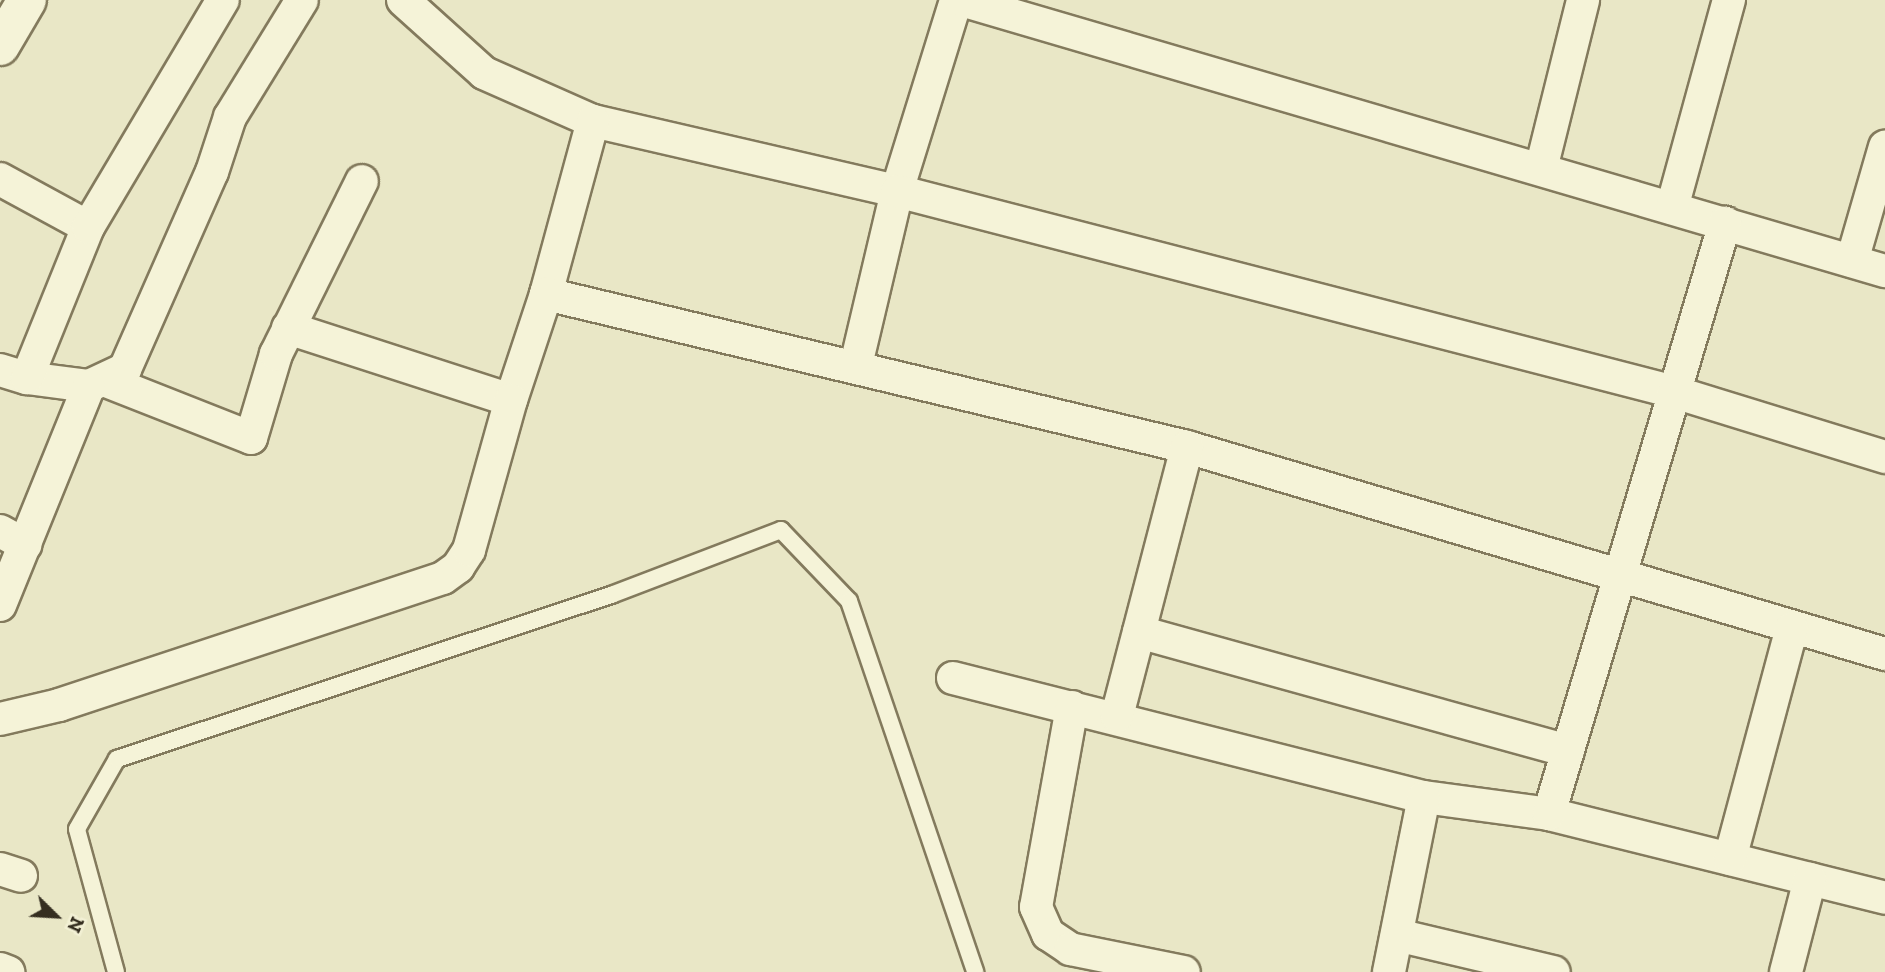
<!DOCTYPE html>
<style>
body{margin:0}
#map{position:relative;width:1885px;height:972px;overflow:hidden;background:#e9e7c6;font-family:"Zilla Slab",serif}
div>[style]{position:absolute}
.roads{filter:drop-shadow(2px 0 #837a5d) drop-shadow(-2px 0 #837a5d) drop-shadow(0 2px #837a5d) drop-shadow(0 -2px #837a5d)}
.lane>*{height:16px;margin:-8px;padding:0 8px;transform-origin:8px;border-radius:8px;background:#f5f3d8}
.street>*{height:32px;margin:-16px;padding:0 16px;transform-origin:16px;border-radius:16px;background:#f5f3d8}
.secondary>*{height:38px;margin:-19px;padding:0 19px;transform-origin:19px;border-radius:19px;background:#f5f3d8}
span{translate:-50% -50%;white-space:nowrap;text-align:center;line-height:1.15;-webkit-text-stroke:5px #f2f0d4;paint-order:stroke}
.north{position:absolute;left:21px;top:881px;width:70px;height:70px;-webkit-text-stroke:5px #f2f0d4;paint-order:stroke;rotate:114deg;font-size:19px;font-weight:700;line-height:28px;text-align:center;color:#352e20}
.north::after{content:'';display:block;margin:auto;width:24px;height:32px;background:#352e20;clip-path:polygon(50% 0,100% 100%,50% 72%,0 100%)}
</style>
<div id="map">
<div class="roads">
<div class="lane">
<div style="left:116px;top:972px;width:148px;rotate:-105.3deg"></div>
<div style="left:77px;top:829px;width:81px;rotate:-60.3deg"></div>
<div style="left:117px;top:759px;width:521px;rotate:-18.37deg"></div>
<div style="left:611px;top:595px;width:182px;rotate:-20.9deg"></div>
<div style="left:781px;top:530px;width:98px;rotate:46.2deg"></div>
<div style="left:849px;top:601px;width:392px;rotate:71.2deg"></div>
</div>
<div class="street">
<div style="left:403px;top:0;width:109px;rotate:42deg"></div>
<div style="left:484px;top:73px;width:119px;rotate:23.8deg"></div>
<div style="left:593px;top:121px;width:312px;rotate:13deg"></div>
<div style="left:897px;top:191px;width:200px;rotate:-72.8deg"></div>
<div style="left:961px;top:0;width:963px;rotate:16.35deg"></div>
<div style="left:593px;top:121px;width:179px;rotate:105.2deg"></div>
<div style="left:546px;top:294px;width:659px;rotate:13.42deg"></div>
<div style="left:1187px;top:447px;width:728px;rotate:16.52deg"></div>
<div style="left:1541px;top:169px;width:174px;rotate:-76deg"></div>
<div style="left:0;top:179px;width:100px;rotate:28.6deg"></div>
<div style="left:1672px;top:208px;width:216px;rotate:-74.7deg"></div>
<div style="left:1852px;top:261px;width:119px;rotate:-73.9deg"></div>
<div style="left:288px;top:328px;width:234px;rotate:17.9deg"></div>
<div style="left:511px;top:400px;width:112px;rotate:-71.7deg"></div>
<div style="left:856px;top:365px;width:179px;rotate:-76.7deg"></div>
<div style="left:897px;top:191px;width:803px;rotate:14.5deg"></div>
<div style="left:1674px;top:392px;width:221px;rotate:17.1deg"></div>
<div style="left:0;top:370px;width:28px;rotate:17deg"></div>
<div style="left:27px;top:378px;width:63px;rotate:7.4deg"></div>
<div style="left:89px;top:386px;width:40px;rotate:-25deg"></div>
<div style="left:125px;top:369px;width:215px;rotate:-66.2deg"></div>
<div style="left:212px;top:172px;width:58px;rotate:-71.9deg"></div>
<div style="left:230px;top:117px;width:137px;rotate:-58.4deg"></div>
<div style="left:27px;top:378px;width:163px;rotate:-68deg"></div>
<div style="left:88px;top:227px;width:264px;rotate:-59.3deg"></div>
<div style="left:104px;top:380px;width:158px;rotate:21.5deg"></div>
<div style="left:251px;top:438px;width:88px;rotate:-73.4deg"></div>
<div style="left:276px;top:354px;width:193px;rotate:-63.6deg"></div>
<div style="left:0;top:531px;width:29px;rotate:29deg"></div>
<div style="left:0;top:605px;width:236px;rotate:-67.9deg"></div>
<div style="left:1139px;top:632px;width:445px;rotate:15.5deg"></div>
<div style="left:953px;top:678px;width:486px;rotate:14.2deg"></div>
<div style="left:1424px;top:797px;width:126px;rotate:7.7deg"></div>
<div style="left:1549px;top:814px;width:346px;rotate:14deg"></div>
<div style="left:1072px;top:707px;width:203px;rotate:100.2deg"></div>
<div style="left:1036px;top:907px;width:30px;rotate:66deg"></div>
<div style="left:1048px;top:934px;width:27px;rotate:34deg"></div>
<div style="left:1070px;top:949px;width:116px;rotate:11.4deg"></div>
<div style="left:1117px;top:716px;width:278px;rotate:-75.4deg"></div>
<div style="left:0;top:719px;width:61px;rotate:-13.3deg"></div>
<div style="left:59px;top:705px;width:404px;rotate:-18.3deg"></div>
<div style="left:443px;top:578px;width:19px;rotate:-36deg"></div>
<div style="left:458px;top:567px;width:20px;rotate:-57deg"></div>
<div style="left:469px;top:550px;width:156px;rotate:-74.4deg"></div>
<div style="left:1549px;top:814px;width:617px;rotate:-73.42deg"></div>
<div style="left:1730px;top:859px;width:239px;rotate:-75deg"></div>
<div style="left:0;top:869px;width:22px;rotate:18deg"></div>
<div style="left:1397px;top:935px;width:161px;rotate:13.3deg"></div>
<div style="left:0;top:969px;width:9px;rotate:21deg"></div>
<div style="left:1389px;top:972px;width:178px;rotate:-78.7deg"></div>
<div style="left:1786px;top:972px;width:96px;rotate:-75.5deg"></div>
</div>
<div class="secondary">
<div style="left:0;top:46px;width:53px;rotate:-59.6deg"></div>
</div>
</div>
<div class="north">N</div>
</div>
